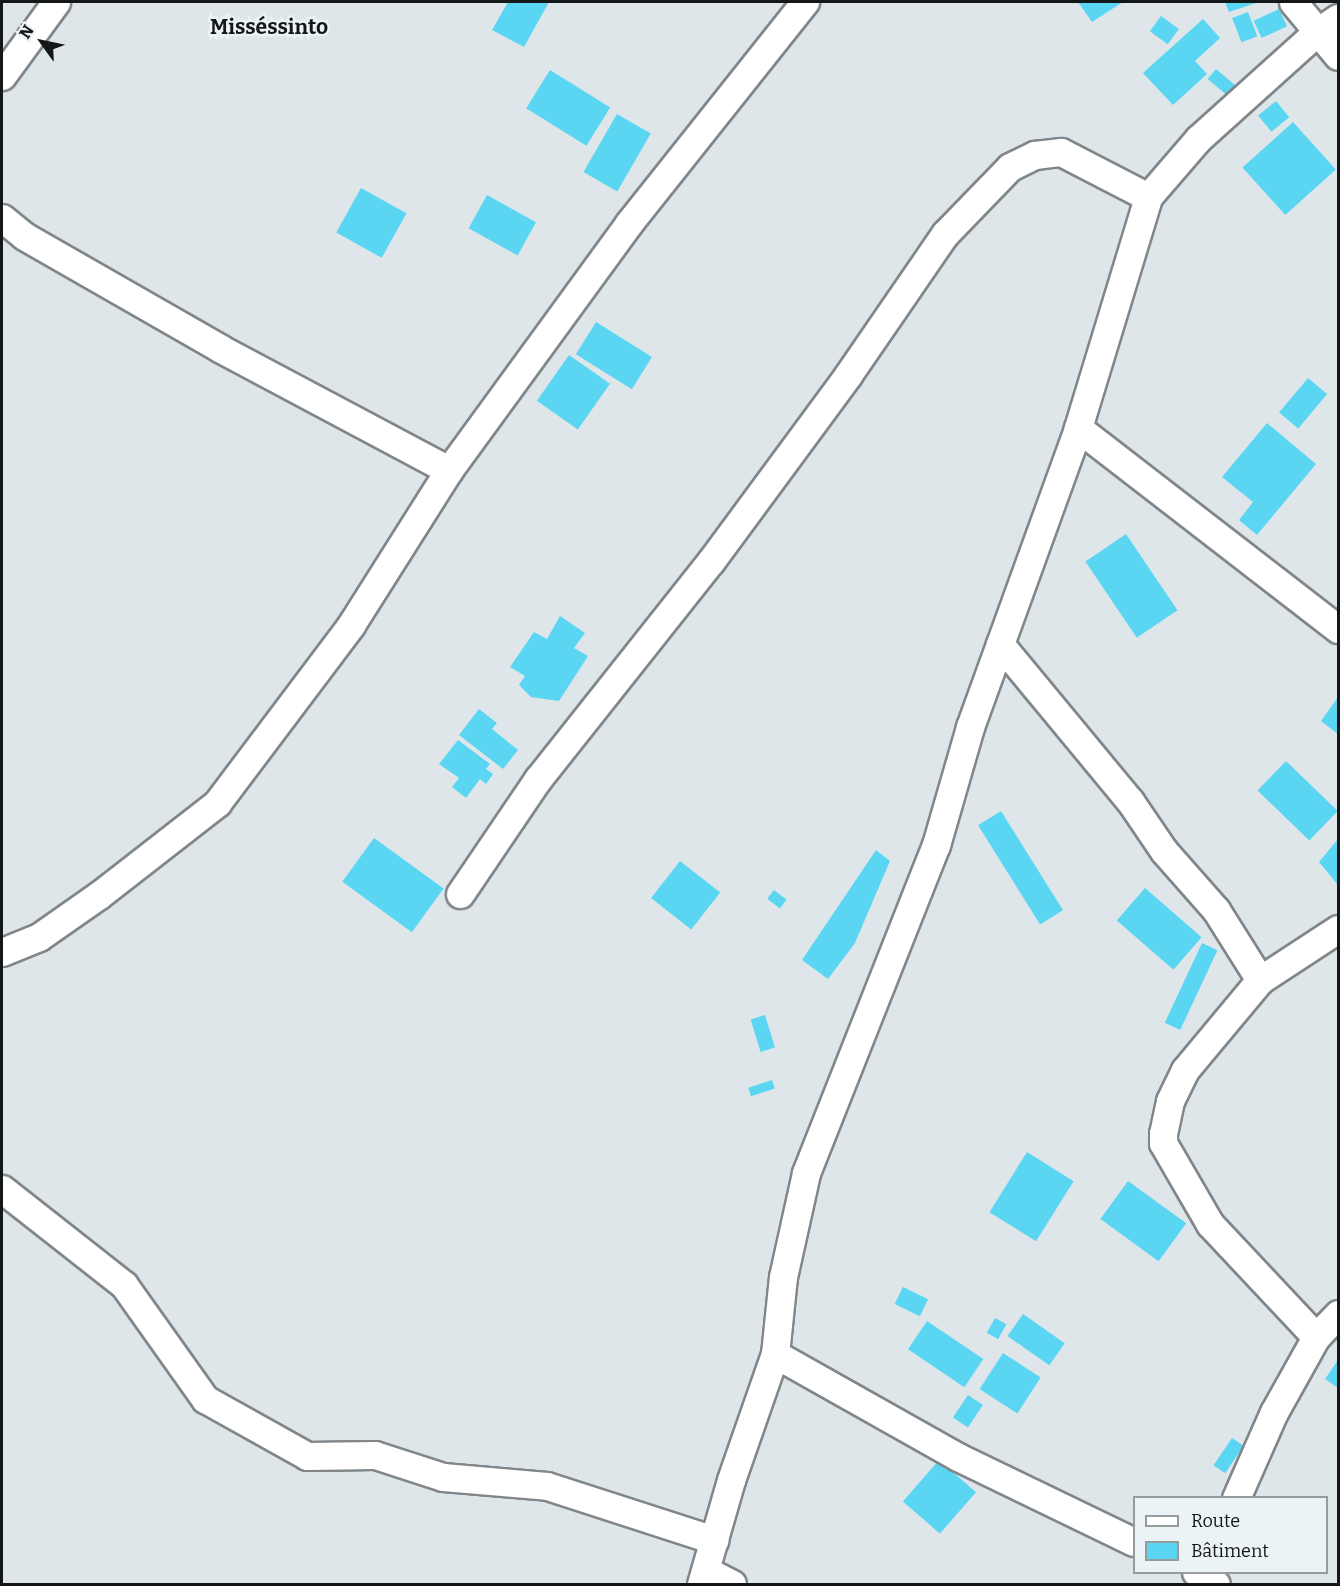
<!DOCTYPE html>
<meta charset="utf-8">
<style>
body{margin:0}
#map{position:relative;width:1340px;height:1586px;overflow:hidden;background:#dfe6ea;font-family:Bitter,serif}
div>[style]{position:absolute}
.building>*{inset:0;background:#5ad6f3;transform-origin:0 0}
.roads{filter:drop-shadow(2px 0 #80868a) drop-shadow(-2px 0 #80868a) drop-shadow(0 2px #80868a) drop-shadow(0 -2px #80868a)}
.street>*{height:27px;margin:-13.5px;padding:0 13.5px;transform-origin:13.5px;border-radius:13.5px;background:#fff}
span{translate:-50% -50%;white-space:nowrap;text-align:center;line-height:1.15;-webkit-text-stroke:5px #ecf3f7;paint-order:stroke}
.quarter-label{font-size:21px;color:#141718;font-weight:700}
.frame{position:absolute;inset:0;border:3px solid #141718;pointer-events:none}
.legend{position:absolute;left:1133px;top:1496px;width:195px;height:78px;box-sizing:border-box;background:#ecf3f7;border:2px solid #969b9e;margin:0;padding:8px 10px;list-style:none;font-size:18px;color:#141718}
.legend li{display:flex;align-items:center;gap:12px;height:30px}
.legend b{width:30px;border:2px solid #969b9e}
.north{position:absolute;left:12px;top:12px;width:60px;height:60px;-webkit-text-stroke:4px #ecf3f7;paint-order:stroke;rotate:303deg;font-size:16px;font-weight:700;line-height:24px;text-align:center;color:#141718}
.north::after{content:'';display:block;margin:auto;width:21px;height:27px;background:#141718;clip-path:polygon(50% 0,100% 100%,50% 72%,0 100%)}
</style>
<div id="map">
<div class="building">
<div style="clip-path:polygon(508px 2px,549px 2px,524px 47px,492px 30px)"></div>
<div style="clip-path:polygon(1078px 2px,1123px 2px,1092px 22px)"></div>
<div style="clip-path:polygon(1225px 2px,1259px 2px,1229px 12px)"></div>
<div style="left:1279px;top:9px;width:19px;height:28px;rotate:65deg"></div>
<div style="left:1248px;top:12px;width:26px;height:17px;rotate:69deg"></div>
<div style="left:1161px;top:16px;width:22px;height:19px;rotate:36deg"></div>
<div style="clip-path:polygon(1203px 19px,1220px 38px,1195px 61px,1207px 74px,1173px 105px,1143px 73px)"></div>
<div style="left:1216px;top:69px;width:26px;height:13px;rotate:40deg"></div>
<div style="left:550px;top:70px;width:71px;height:45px;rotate:32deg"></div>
<div style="left:1276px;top:101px;width:21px;height:23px;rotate:51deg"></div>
<div style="left:617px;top:114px;width:39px;height:67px;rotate:30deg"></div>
<div style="left:1293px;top:122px;width:64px;height:68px;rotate:48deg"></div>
<div style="left:361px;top:188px;width:52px;height:51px;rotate:29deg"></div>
<div style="left:487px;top:195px;width:56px;height:38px;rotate:29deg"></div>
<div style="left:596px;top:322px;width:66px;height:38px;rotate:32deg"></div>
<div style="left:569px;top:355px;width:50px;height:56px;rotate:35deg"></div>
<div style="left:1308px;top:378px;width:25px;height:45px;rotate:40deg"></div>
<div style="clip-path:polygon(1267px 423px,1316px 464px,1257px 535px,1239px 520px,1253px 502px,1222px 477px)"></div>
<div style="left:1126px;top:534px;width:92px;height:49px;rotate:56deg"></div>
<div style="clip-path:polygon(560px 616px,585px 633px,574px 648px,588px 656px,559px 701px,531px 697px,519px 685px,525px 676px,510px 667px,534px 632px,547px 639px)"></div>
<div style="clip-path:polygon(1338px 697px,1338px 734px,1321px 721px)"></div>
<div style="clip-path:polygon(479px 709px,497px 723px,492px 729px,518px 750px,503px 769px,459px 735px)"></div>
<div style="clip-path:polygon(458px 740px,490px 764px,486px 769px,493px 774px,486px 784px,480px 779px,466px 798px,452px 787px,459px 778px,439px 764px)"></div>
<div style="left:1286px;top:761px;width:72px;height:41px;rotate:44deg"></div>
<div style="left:1001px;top:811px;width:117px;height:27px;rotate:58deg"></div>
<div style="left:374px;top:838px;width:86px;height:54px;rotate:36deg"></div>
<div style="clip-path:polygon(1338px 839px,1338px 885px,1319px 862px)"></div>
<div style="clip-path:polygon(876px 850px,890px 861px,855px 943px,828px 979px,802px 960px)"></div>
<div style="left:680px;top:861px;width:51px;height:47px;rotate:38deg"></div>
<div style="left:1145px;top:888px;width:75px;height:43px;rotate:41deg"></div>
<div style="left:774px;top:890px;width:16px;height:11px;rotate:38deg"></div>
<div style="left:1202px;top:943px;width:17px;height:88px;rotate:25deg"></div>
<div style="left:765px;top:1015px;width:34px;height:15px;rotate:73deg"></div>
<div style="left:772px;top:1080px;width:9px;height:25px;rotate:72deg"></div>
<div style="left:1027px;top:1152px;width:55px;height:71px;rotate:32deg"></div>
<div style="left:1128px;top:1181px;width:72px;height:47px;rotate:36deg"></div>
<div style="left:903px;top:1287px;width:28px;height:19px;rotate:26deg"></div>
<div style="left:1023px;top:1314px;width:51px;height:27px;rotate:35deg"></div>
<div style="left:995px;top:1318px;width:13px;height:17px;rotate:29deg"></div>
<div style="left:927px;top:1321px;width:68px;height:34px;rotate:34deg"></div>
<div style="left:1003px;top:1353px;width:45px;height:43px;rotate:33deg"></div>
<div style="clip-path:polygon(1338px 1360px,1338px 1388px,1325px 1379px)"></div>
<div style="left:968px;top:1395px;width:18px;height:27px;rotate:34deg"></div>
<div style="left:1232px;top:1438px;width:14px;height:33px;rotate:34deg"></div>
<div style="left:939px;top:1460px;width:49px;height:55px;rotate:41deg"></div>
</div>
<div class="roads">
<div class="street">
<div style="left:1293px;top:2px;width:70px;rotate:50.2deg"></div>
<div style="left:2px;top:76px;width:92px;rotate:-53.9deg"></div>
<div style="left:2px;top:218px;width:28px;rotate:39deg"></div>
<div style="left:24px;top:236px;width:227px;rotate:29.8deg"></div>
<div style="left:221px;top:349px;width:258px;rotate:28deg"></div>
<div style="left:1078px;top:428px;width:329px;rotate:37.7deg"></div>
<div style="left:1000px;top:644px;width:204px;rotate:50.4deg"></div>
<div style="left:1130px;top:801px;width:60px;rotate:55.8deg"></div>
<div style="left:1164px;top:851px;width:79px;rotate:48.6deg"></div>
<div style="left:1216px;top:910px;width:83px;rotate:57.8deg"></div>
<div style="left:1260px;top:980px;width:117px;rotate:129.8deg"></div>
<div style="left:1185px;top:1070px;width:34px;rotate:116deg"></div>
<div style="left:1170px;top:1101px;width:33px;rotate:102deg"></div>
<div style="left:1163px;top:1133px;width:10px;rotate:90deg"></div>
<div style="left:1163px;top:1143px;width:94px;rotate:59.9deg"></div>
<div style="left:1210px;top:1224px;width:155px;rotate:46.8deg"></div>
<div style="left:1316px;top:1337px;width:86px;rotate:119.2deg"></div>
<div style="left:1274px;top:1412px;width:94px;rotate:113.8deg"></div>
<div style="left:460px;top:894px;width:139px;rotate:-55.9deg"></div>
<div style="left:538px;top:779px;width:278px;rotate:-51.6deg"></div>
<div style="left:711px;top:561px;width:231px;rotate:-53.6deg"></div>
<div style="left:848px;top:375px;width:171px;rotate:-55.5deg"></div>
<div style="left:945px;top:234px;width:93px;rotate:-45.9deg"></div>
<div style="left:1010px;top:167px;width:28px;rotate:-26deg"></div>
<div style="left:1035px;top:155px;width:26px;rotate:-7deg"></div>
<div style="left:1061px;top:152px;width:98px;rotate:27.3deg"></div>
<div style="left:2px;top:952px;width:40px;rotate:-22deg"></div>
<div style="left:39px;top:937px;width:73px;rotate:-35deg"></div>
<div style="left:99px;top:895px;width:150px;rotate:-37.9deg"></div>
<div style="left:217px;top:803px;width:223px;rotate:-53deg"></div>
<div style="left:351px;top:625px;width:183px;rotate:-57.7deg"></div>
<div style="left:449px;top:470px;width:306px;rotate:-53.9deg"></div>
<div style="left:629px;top:223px;width:283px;rotate:-51.5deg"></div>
<div style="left:1260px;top:980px;width:93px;rotate:-33.2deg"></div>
<div style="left:2px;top:1189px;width:155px;rotate:38.2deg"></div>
<div style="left:124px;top:1285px;width:140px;rotate:54.6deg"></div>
<div style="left:205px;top:1399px;width:117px;rotate:29.2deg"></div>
<div style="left:307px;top:1456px;width:68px;rotate:-0.8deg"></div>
<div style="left:375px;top:1455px;width:71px;rotate:17.9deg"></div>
<div style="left:443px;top:1477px;width:104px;rotate:4.9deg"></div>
<div style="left:547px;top:1486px;width:176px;rotate:17.9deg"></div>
<div style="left:1316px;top:1337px;width:32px;rotate:-46deg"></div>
<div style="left:775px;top:1354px;width:210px;rotate:29.4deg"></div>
<div style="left:958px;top:1457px;width:195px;rotate:25.8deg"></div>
<div style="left:707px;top:1571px;width:28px;rotate:27deg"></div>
<div style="left:1196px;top:1572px;width:23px;rotate:31deg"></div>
<div style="left:701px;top:1584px;width:108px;rotate:-73.9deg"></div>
<div style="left:731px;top:1480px;width:133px;rotate:-70.8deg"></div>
<div style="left:775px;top:1354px;width:77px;rotate:-84.1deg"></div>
<div style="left:783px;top:1277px;width:107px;rotate:-77.5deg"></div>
<div style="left:806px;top:1173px;width:353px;rotate:-68.4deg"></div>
<div style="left:936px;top:845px;width:123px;rotate:-73.9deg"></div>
<div style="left:970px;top:727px;width:318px;rotate:-70.1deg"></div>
<div style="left:1078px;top:428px;width:241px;rotate:-73.1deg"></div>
<div style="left:1148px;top:197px;width:77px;rotate:-49.2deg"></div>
<div style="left:1198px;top:139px;width:160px;rotate:-42deg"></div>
<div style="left:1317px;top:32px;width:25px;rotate:-34deg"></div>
</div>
</div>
<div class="quarter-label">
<span style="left:269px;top:27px">Misséssinto</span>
</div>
<div class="frame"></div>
<ul class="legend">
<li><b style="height:8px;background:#fff"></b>Route</li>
<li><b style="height:16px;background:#5ad6f3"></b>Bâtiment</li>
</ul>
<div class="north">N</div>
</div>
